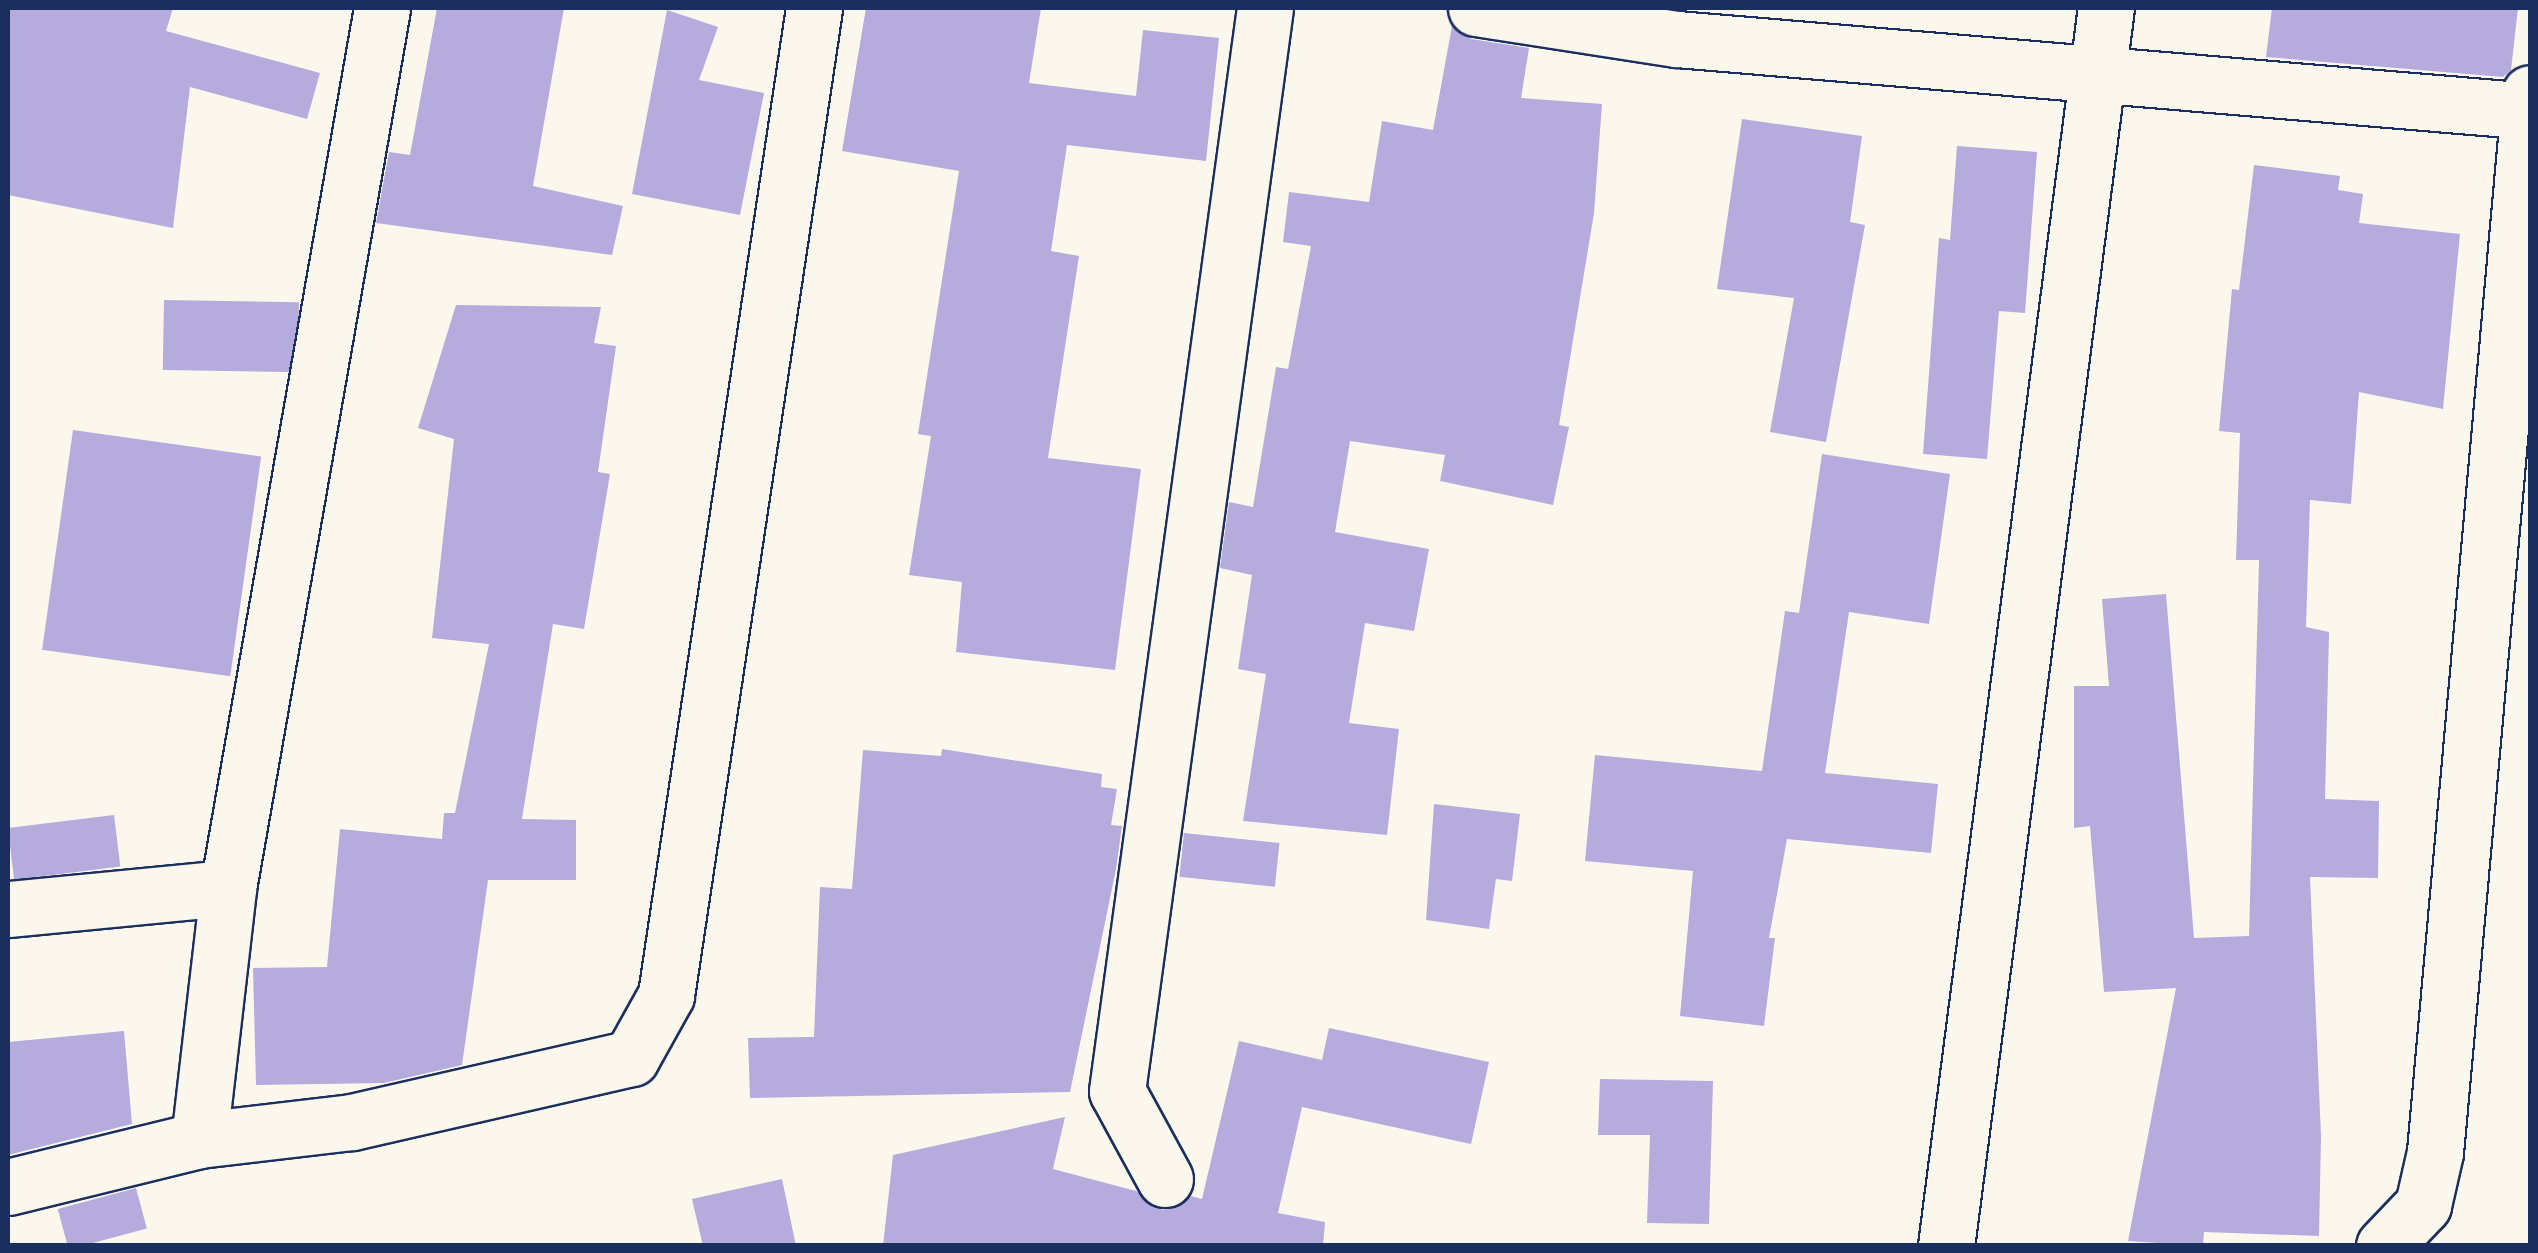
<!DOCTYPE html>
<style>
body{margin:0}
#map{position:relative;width:2538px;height:1253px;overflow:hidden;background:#fbf7ec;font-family:Caveat,sans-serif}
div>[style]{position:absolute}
.building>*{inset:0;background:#b5acdd;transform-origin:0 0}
.roads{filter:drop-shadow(2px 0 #1b2f5e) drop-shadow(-2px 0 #1b2f5e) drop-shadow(0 2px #1b2f5e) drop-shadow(0 -2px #1b2f5e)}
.street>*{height:55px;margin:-27.5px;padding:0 27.5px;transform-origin:27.5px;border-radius:27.5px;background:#fbf7ec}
span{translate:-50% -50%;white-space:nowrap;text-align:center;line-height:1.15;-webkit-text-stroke:10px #fbf7ec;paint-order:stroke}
.frame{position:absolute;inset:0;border:10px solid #1b2f5e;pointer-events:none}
</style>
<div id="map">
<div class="building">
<div style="clip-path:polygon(8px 8px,173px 8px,166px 31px,320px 73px,307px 119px,190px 87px,173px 228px,8px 195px)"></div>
<div style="clip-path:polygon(437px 8px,564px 8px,533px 186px,623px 206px,612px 255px,376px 223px,389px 152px,410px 155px)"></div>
<div style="clip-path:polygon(866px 8px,1041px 8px,1029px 83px,1136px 96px,1143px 30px,1219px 38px,1206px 161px,1067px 145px,1051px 251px,1079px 256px,1048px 458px,1141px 469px,1115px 670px,956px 652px,962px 582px,909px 575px,931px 436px,918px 434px,959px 171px,842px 151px)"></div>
<div style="clip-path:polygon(2272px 8px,2518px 8px,2511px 70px,2503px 77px,2266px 57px)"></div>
<div style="clip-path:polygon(667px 10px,718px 27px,699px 80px,764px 93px,740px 215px,632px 194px)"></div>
<div style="clip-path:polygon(1452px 26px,1471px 39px,1529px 48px,1521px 98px,1602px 104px,1594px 213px,1559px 425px,1569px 427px,1553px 505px,1440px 481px,1445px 455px,1350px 441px,1335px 532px,1429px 549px,1414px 631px,1365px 623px,1349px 723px,1399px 729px,1387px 835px,1243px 821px,1266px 674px,1238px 669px,1252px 575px,1220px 568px,1229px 502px,1253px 507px,1276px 367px,1288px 369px,1311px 246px,1283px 242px,1289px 192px,1369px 202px,1382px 121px,1433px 130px)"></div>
<div style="clip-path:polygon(1742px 119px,1862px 136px,1850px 222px,1865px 225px,1826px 442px,1770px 432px,1794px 298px,1717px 289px)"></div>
<div style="clip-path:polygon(1957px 146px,2037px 152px,2025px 313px,1999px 311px,1987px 459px,1923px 454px,1939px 238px,1950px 240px)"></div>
<div style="clip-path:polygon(2254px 165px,2340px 176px,2338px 190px,2363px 194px,2359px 223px,2460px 234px,2443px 409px,2359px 392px,2351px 504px,2310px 500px,2306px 627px,2329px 632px,2325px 799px,2379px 801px,2378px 878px,2310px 877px,2321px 1136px,2319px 1236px,2204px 1232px,2203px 1246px,2128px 1241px,2176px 988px,2104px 992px,2090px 826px,2074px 828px,2074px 686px,2109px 686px,2102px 599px,2166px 594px,2194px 938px,2249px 936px,2259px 560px,2236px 560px,2240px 433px,2219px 431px,2232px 289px,2239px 290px)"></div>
<div style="left:164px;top:300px;width:135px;height:70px;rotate:1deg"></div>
<div style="clip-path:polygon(456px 305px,601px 307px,594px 343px,616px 346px,598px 472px,610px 474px,584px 629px,553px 624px,522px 819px,576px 820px,576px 880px,488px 880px,462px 1065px,384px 1083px,256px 1085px,253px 968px,327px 967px,340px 829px,442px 839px,444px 813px,455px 813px,489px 644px,432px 638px,454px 439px,418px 428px)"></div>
<div style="left:73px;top:430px;width:190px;height:222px;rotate:8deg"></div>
<div style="clip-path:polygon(1822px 454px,1950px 474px,1929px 624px,1849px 612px,1825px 773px,1938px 784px,1931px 853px,1787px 839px,1769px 938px,1775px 938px,1764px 1026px,1680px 1016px,1693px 871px,1585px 861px,1595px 755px,1762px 771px,1785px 611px,1799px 613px)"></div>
<div style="clip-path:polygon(942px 749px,1102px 774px,1101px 787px,1117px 789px,1111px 825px,1122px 826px,1116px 869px,1070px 1092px,750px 1098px,748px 1038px,814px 1037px,820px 887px,852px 889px,863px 750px,941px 756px)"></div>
<div style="clip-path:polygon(1434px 804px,1520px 814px,1512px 881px,1496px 879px,1489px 929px,1426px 920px)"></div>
<div style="left:114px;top:815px;width:52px;height:107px;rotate:83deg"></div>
<div style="left:1184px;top:833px;width:96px;height:44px;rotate:6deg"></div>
<div style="clip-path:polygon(1329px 1028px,1489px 1062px,1471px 1144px,1302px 1107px,1278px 1213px,1325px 1222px,1323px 1246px,883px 1246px,893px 1155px,1065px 1117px,1053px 1169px,1136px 1191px,1163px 1210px,1191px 1196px,1202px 1199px,1239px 1041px,1322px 1060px)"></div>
<div style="clip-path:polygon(124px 1031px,132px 1124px,8px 1155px,8px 1042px)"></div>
<div style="clip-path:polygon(1600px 1079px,1713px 1081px,1709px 1224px,1647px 1223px,1650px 1135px,1598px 1135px)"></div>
<div style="clip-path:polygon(782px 1179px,796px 1246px,703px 1246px,692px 1199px)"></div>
<div style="left:136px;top:1188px;width:42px;height:81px;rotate:75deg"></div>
</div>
<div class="roads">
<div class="street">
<div style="left:1476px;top:8px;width:203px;rotate:8.8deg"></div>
<div style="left:1677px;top:39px;width:856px;rotate:4.82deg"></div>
<div style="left:8px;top:909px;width:221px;rotate:-5.5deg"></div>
<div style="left:199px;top:1140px;width:254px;rotate:-83.4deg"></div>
<div style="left:228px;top:888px;width:893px;rotate:-80.07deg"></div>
<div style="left:1165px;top:1179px;width:100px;rotate:-118.6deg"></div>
<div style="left:1117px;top:1091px;width:1093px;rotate:-82.22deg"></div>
<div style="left:8px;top:1187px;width:197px;rotate:-13.8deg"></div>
<div style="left:199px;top:1140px;width:154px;rotate:-6.7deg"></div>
<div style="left:352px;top:1122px;width:286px;rotate:-12.9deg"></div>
<div style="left:631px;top:1058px;width:72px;rotate:-60.9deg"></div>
<div style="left:666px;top:995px;width:998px;rotate:-81.47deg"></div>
<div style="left:1946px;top:1246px;width:1248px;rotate:-82.64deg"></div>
<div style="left:2384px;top:1246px;width:57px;rotate:-46.4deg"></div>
<div style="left:2423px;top:1205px;width:54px;rotate:-77.2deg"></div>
<div style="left:2435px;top:1152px;width:1063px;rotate:-84.87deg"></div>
</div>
</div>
<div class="frame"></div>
</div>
